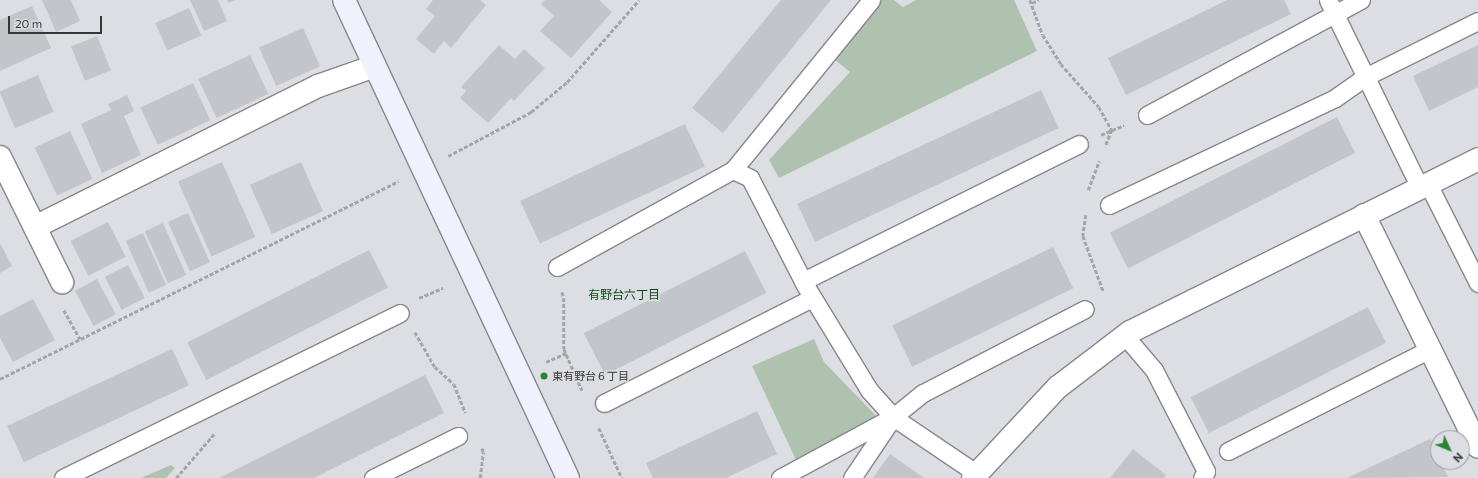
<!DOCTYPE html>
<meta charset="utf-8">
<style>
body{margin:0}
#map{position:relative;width:1478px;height:478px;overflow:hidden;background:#dddee4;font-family:Commissioner,"Noto Sans JP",sans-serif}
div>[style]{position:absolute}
.green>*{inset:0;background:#aec2af}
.building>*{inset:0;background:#c4c4cb;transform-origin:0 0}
.path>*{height:2.5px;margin-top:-1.25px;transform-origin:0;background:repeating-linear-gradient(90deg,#a4a5a9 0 4px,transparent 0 6px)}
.roads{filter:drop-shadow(1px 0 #86868c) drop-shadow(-1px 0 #86868c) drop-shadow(0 1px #86868c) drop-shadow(0 -1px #86868c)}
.lane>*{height:17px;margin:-8.5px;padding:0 8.5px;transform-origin:8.5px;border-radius:8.5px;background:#fff}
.street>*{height:22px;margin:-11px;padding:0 11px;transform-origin:11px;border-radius:11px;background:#fff}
.secondary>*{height:22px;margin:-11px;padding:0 11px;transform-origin:11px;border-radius:11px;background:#f0f1fd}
.dots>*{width:11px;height:11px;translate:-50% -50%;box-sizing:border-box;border:2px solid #dddee4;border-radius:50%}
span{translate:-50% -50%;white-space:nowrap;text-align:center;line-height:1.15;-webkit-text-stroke:3px #dddee4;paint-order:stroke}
.poi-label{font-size:11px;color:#363638}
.left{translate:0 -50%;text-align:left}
.neighbourhood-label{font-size:12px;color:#0c4917}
.north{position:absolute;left:1430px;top:430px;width:40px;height:40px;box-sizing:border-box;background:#dddee4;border:1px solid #9a9b9f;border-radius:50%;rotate:134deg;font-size:11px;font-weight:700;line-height:16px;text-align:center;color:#363638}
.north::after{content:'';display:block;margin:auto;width:14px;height:18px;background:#298536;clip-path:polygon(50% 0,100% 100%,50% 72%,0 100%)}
.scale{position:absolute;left:8px;top:16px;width:94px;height:18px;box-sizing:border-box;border:2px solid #363638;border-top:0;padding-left:5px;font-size:12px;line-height:14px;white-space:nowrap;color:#363638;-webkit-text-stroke:3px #dddee4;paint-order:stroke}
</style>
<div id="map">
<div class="green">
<div style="clip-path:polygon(878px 0,894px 0,903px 7px,916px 0,1014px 0,1037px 51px,779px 178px,769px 160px,850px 72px,830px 56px)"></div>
<div style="clip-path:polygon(814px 339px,824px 362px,880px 420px,797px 462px,752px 366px)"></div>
<div style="clip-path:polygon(171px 465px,175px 468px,166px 478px,141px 478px)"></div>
</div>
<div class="building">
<div style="clip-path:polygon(42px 0,71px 0,80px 21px,56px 32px)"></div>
<div style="clip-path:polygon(190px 0,218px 0,227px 21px,204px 31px)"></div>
<div style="clip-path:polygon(227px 0,236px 0,228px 3px)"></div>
<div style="clip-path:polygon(433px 0,480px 0,486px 5px,451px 48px,444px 41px,434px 54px,416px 39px,435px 16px,426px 9px)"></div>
<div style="clip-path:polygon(545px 0,599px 0,612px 12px,571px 58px,540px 31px,554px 16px,541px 4px)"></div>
<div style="clip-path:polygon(781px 0,831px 0,723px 133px,692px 108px)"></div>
<div style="clip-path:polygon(1227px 0,1284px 0,1291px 14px,1126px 95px,1108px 58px)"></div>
<div style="clip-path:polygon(32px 6px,51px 48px,0 71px,0 20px)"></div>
<div style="left:189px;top:8px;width:30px;height:37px;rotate:66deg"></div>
<div style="left:303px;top:28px;width:42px;height:48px;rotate:66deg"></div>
<div style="left:97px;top:36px;width:37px;height:28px;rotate:68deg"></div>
<div style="clip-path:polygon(499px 45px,515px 59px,524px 49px,545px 68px,514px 101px,511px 98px,488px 123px,460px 98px,466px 91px,461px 87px)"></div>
<div style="clip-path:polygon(1478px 45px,1478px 87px,1429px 111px,1413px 76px)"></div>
<div style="left:250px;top:55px;width:43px;height:57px;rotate:65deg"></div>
<div style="left:38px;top:75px;width:40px;height:42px;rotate:67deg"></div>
<div style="left:193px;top:83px;width:41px;height:58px;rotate:65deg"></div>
<div style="left:1041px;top:90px;width:42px;height:269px;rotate:65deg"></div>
<div style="clip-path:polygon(127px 95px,134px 111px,124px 116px,141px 155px,102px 173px,81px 124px,111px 110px,108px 104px)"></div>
<div style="left:1337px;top:117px;width:40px;height:255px;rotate:63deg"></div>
<div style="left:685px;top:124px;width:47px;height:182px;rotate:65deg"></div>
<div style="left:70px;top:131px;width:53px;height:39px;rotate:65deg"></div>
<div style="left:222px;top:162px;width:82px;height:48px;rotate:66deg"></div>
<div style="left:301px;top:162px;width:54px;height:56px;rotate:66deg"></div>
<div style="left:188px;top:213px;width:54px;height:22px;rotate:66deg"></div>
<div style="left:108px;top:222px;width:39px;height:42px;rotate:63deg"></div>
<div style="left:163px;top:223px;width:57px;height:20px;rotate:66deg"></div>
<div style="left:143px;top:233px;width:57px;height:19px;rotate:66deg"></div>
<div style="clip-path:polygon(0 243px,12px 266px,0 273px)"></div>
<div style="left:1053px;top:247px;width:46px;height:179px;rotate:64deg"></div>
<div style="left:369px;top:250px;width:42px;height:204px;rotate:63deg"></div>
<div style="left:745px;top:251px;width:47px;height:181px;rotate:63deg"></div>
<div style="left:128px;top:265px;width:37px;height:26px;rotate:63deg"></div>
<div style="left:97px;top:279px;width:40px;height:25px;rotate:62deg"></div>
<div style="clip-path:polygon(33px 299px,55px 340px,13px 362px,0 338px,0 316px)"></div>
<div style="left:1368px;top:307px;width:40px;height:199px;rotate:63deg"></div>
<div style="left:172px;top:349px;width:40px;height:182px;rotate:65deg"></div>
<div style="clip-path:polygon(425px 375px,444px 413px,314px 478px,219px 478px)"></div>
<div style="clip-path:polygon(757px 411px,777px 454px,726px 478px,653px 478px,646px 463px)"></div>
<div style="clip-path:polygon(1430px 439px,1438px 455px,1438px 462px,1441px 462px,1448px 477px,1347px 478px)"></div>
<div style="clip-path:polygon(1133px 449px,1166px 475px,1164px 478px,1110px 478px)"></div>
<div style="clip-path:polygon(890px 454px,924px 478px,873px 478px)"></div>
</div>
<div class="path">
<div style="left:1030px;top:0;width:37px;rotate:70deg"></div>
<div style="left:1043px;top:35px;width:34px;rotate:58deg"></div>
<div style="left:1061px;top:64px;width:57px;rotate:48.5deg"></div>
<div style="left:1099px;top:107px;width:26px;rotate:61deg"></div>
<div style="left:1112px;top:130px;width:18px;rotate:112deg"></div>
<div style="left:1032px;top:3px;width:7px;rotate:-27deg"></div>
<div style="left:1101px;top:135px;width:25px;rotate:-23deg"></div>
<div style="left:448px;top:156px;width:94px;rotate:-27.9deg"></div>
<div style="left:531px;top:112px;width:47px;rotate:-39.8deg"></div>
<div style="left:567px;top:82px;width:109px;rotate:-48.7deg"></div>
<div style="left:1088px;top:190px;width:31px;rotate:-69deg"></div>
<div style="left:1086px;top:215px;width:21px;rotate:98deg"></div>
<div style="left:1083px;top:236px;width:58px;rotate:69.7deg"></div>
<div style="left:562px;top:292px;width:6px;rotate:72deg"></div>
<div style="left:564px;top:298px;width:51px;rotate:90deg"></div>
<div style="left:564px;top:349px;width:45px;rotate:66.3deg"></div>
<div style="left:419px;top:298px;width:26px;rotate:-23deg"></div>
<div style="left:64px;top:310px;width:33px;rotate:61deg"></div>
<div style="left:415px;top:332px;width:40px;rotate:60.3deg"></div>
<div style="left:435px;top:367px;width:25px;rotate:42deg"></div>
<div style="left:454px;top:384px;width:31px;rotate:68deg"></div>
<div style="left:546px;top:362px;width:22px;rotate:-24deg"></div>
<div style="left:0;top:379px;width:445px;rotate:-26.4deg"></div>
<div style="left:599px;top:428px;width:55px;rotate:65.3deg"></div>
<div style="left:176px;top:478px;width:60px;rotate:-49.1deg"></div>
<div style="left:480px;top:478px;width:26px;rotate:-83deg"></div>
<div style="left:483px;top:452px;width:5px;rotate:-112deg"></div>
</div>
<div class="roads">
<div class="lane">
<div style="left:1328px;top:0;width:209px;rotate:63.9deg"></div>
<div style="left:1147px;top:115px;width:243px;rotate:-28.3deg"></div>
<div style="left:733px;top:170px;width:19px;rotate:25deg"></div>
<div style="left:750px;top:178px;width:120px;rotate:62.8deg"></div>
<div style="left:805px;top:285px;width:123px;rotate:58.6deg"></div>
<div style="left:869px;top:390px;width:36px;rotate:48deg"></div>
<div style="left:893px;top:417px;width:100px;rotate:34deg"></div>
<div style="left:1428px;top:184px;width:111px;rotate:63.2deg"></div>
<div style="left:1109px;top:205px;width:250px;rotate:-25.3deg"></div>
<div style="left:1335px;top:98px;width:37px;rotate:-35deg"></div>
<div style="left:1365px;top:77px;width:126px;rotate:-26.4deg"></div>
<div style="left:557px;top:267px;width:201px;rotate:-28.9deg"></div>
<div style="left:733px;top:170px;width:219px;rotate:-50.9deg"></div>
<div style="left:803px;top:281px;width:308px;rotate:-26.4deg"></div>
<div style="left:1125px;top:336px;width:45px;rotate:49.5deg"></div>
<div style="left:1154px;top:370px;width:114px;rotate:62.8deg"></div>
<div style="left:1206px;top:471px;width:8px;rotate:120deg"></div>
<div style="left:604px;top:403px;width:233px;rotate:-26.8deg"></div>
<div style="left:1228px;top:451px;width:226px;rotate:-26.8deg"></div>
<div style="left:63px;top:478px;width:375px;rotate:-26.1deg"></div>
<div style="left:373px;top:478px;width:95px;rotate:-26.3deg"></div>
<div style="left:780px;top:478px;width:126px;rotate:-28.4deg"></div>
<div style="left:852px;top:478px;width:73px;rotate:-56.1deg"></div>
<div style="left:893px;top:417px;width:38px;rotate:-39deg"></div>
<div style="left:923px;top:393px;width:182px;rotate:-27.4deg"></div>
</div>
<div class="street">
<div style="left:0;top:157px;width:140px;rotate:63.6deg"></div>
<div style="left:1364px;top:215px;width:258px;rotate:63.8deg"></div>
<div style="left:35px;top:227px;width:316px;rotate:-26.5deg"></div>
<div style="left:318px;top:86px;width:60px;rotate:-19.3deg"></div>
<div style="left:973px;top:478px;width:125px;rotate:-47deg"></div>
<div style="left:1058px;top:387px;width:91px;rotate:-37.4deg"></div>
<div style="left:1130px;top:332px;width:389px;rotate:-26.4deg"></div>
</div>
<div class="secondary">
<div style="left:344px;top:0;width:528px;rotate:64.89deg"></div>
</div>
</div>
<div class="dots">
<div style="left:544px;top:376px;background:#298536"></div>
</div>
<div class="poi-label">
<span class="left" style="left:552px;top:376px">東有野台６丁目</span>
</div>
<div class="neighbourhood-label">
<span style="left:624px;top:295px">有野台六丁目</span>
</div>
<div class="north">N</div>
<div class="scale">20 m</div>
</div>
